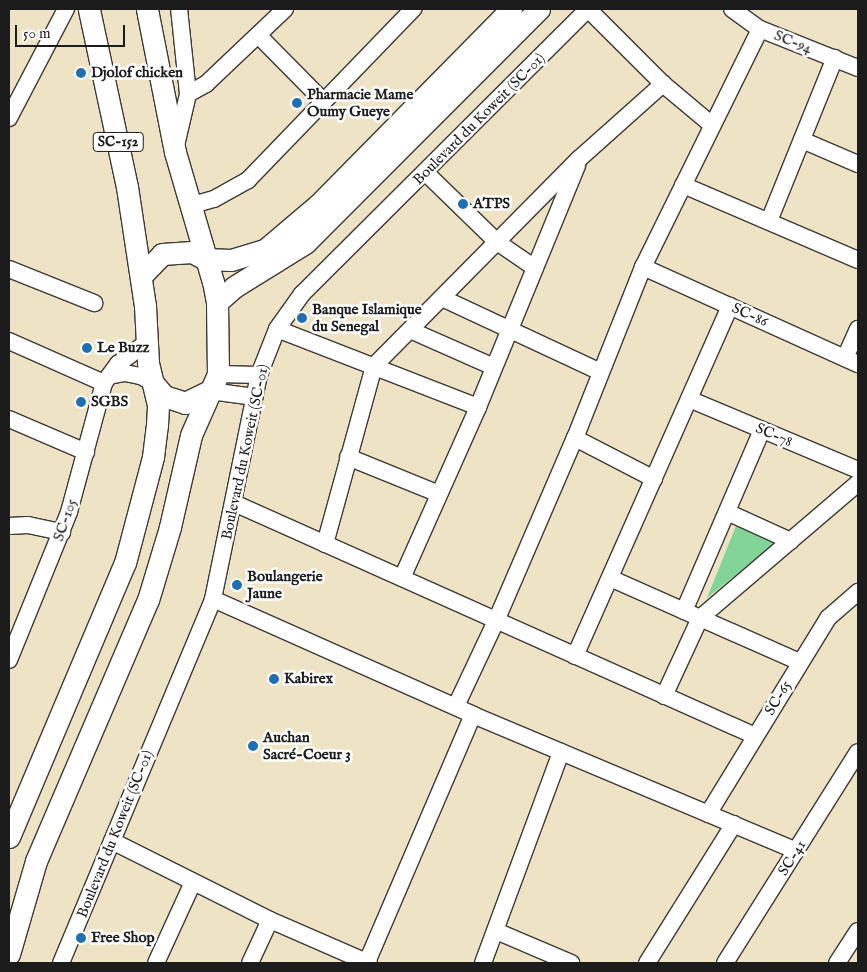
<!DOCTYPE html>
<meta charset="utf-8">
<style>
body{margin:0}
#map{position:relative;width:867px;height:972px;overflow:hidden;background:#efe3c6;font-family:"IM FELL English",serif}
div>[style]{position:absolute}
.green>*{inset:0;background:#82d596}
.roads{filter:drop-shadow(1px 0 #3c3a36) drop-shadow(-1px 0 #3c3a36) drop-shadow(0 1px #3c3a36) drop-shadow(0 -1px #3c3a36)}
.minor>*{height:16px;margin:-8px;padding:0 8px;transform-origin:8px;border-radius:8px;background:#fff}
.major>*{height:21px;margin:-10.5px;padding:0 10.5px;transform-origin:10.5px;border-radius:10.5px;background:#fff}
.dots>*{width:14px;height:14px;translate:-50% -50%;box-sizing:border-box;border:2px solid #fff;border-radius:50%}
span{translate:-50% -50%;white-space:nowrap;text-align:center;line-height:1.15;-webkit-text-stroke:5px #fff;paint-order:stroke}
.shield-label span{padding:1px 4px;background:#fff;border:1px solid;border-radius:4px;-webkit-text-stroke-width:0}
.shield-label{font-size:14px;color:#1c1c1c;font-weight:700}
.street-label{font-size:15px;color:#1c1c1c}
.poi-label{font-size:15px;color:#1c1c1c;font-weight:700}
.left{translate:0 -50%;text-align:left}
.frame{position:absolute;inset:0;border:10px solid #1c1c1c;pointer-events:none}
.scale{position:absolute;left:15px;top:25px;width:110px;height:22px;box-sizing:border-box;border:2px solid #1c1c1c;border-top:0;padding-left:6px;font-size:15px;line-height:18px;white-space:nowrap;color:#1c1c1c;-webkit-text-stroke:4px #fff;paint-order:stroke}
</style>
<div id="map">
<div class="green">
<div style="clip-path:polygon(740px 516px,783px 537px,707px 598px)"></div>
</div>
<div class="roads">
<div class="minor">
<div style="left:588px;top:9px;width:106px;rotate:45deg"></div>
<div style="left:663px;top:84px;width:64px;rotate:39.9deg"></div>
<div style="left:732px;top:9px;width:34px;rotate:36deg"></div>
<div style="left:760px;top:29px;width:105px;rotate:21.7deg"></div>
<div style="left:258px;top:35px;width:93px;rotate:45.4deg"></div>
<div style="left:188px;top:94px;width:21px;rotate:-29deg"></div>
<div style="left:206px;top:84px;width:109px;rotate:-43.5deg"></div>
<div style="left:9px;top:118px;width:123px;rotate:-62.4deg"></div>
<div style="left:802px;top:140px;width:61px;rotate:23.2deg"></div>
<div style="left:175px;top:150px;width:57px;rotate:-76.9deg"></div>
<div style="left:188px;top:94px;width:85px;rotate:-96deg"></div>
<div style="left:425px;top:172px;width:100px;rotate:44.2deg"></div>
<div style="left:497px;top:242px;width:46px;rotate:34.4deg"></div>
<div style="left:683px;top:185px;width:190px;rotate:23.2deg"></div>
<div style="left:189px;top:206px;width:26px;rotate:-16deg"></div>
<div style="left:214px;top:199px;width:39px;rotate:-29deg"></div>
<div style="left:248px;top:180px;width:238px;rotate:-46deg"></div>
<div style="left:769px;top:221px;width:176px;rotate:-68deg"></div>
<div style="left:643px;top:267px;width:236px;rotate:24.3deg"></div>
<div style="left:9px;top:269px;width:92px;rotate:21.8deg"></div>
<div style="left:442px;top:298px;width:175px;rotate:25deg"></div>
<div style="left:277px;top:329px;width:216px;rotate:21.2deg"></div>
<div style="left:410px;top:330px;width:92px;rotate:23.8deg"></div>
<div style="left:9px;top:341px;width:104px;rotate:23.9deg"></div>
<div style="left:845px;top:358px;width:32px;rotate:-66deg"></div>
<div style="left:218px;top:374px;width:41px;rotate:1.4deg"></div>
<div style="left:109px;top:376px;width:16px;rotate:-11deg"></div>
<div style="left:125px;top:373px;width:16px;rotate:11deg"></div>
<div style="left:141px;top:376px;width:14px;rotate:30deg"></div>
<div style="left:210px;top:391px;width:45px;rotate:7.6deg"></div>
<div style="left:689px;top:399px;width:183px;rotate:22.8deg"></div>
<div style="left:9px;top:419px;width:84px;rotate:23.2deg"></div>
<div style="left:575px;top:438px;width:89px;rotate:27.4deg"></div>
<div style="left:348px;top:457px;width:98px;rotate:22.1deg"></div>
<div style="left:234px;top:503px;width:571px;rotate:24.09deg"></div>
<div style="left:727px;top:512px;width:70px;rotate:24.4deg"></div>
<div style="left:9px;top:526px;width:19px;rotate:-3deg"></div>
<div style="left:28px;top:525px;width:35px;rotate:12deg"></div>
<div style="left:325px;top:544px;width:185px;rotate:-74.6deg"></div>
<div style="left:374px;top:366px;width:291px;rotate:-45.3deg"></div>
<div style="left:579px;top:159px;width:113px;rotate:-41.8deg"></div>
<div style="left:402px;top:578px;width:187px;rotate:-66deg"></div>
<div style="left:478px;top:407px;width:261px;rotate:-67.7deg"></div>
<div style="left:610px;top:578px;width:208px;rotate:23.9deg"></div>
<div style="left:213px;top:599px;width:285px;rotate:24deg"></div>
<div style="left:473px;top:715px;width:350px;rotate:22.8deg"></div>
<div style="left:684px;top:611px;width:197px;rotate:-66.7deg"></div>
<div style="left:575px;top:656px;width:383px;rotate:-66.1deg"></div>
<div style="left:9px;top:660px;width:160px;rotate:-67.9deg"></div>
<div style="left:69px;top:512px;width:134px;rotate:-74.8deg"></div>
<div style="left:104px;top:383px;width:24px;rotate:-54deg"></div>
<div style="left:118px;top:364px;width:35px;rotate:-37deg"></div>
<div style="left:664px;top:696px;width:86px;rotate:-65.2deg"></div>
<div style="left:700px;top:618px;width:208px;rotate:-40.5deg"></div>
<div style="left:456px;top:706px;width:94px;rotate:-64.8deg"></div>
<div style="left:496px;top:621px;width:199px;rotate:-66.7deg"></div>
<div style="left:575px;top:438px;width:184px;rotate:-68.3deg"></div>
<div style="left:643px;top:267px;width:265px;rotate:-63.8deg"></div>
<div style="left:708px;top:814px;width:230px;rotate:-58.5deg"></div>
<div style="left:828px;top:618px;width:40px;rotate:-41deg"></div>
<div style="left:112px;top:841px;width:177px;rotate:26.6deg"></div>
<div style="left:270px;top:920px;width:108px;rotate:23.5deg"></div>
<div style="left:496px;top:931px;width:82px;rotate:23.1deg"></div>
<div style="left:367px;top:962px;width:269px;rotate:-66.8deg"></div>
<div style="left:61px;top:963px;width:394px;rotate:-67.3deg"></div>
<div style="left:213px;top:599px;width:229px;rotate:-78.4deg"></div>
<div style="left:259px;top:375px;width:49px;rotate:-68.6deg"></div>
<div style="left:277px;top:329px;width:43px;rotate:-54.5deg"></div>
<div style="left:302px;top:294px;width:404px;rotate:-44.9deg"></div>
<div style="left:156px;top:963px;width:89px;rotate:-65.4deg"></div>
<div style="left:250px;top:963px;width:47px;rotate:-65.1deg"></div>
<div style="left:483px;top:963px;width:225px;rotate:-69.7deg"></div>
<div style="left:647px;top:963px;width:164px;rotate:-58deg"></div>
<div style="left:725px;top:963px;width:249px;rotate:-57.8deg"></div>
<div style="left:837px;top:963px;width:38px;rotate:-57deg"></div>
</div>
<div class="major">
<div style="left:141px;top:276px;width:30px;rotate:-46deg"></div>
<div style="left:162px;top:254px;width:30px;rotate:-4deg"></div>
<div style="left:192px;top:252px;width:15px;rotate:28deg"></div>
<div style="left:205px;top:259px;width:26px;rotate:2deg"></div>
<div style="left:231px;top:260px;width:37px;rotate:-17deg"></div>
<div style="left:266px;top:249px;width:68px;rotate:-40.2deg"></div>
<div style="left:318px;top:205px;width:275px;rotate:-45.4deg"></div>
<div style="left:217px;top:302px;width:23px;rotate:-41deg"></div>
<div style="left:234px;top:287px;width:84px;rotate:-31.8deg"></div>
<div style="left:305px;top:243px;width:331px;rotate:-45deg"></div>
<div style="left:153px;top:383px;width:17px;rotate:50deg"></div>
<div style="left:164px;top:396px;width:22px;rotate:18deg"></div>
<div style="left:185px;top:403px;width:28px;rotate:-26deg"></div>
<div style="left:9px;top:837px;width:298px;rotate:-67.1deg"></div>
<div style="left:125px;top:563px;width:110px;rotate:-75.2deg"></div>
<div style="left:153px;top:457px;width:32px;rotate:-83deg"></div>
<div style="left:157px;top:425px;width:20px;rotate:-87deg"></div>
<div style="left:158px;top:405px;width:43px;rotate:-103.4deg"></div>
<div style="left:148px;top:363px;width:57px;rotate:-93deg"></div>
<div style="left:145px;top:306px;width:120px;rotate:-98.6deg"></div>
<div style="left:127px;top:187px;width:182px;rotate:-102.1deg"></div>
<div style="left:9px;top:954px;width:97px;rotate:-73.8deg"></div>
<div style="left:36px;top:861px;width:284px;rotate:-66.8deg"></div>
<div style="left:148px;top:600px;width:76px;rotate:-73.2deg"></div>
<div style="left:170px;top:527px;width:94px;rotate:-77.1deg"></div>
<div style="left:191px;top:435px;width:67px;rotate:-66.1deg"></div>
<div style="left:218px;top:374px;width:72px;rotate:-90.8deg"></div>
<div style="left:217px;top:302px;width:20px;rotate:-101deg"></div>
<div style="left:213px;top:282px;width:135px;rotate:-106.3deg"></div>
<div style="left:175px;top:152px;width:146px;rotate:-101.1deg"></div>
</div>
</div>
<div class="dots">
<div style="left:81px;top:73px;background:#1f6fb2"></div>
<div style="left:297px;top:103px;background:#1f6fb2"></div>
<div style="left:463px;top:204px;background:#1f6fb2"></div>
<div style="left:302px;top:318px;background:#1f6fb2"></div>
<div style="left:87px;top:348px;background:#1f6fb2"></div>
<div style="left:81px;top:402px;background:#1f6fb2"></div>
<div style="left:237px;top:585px;background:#1f6fb2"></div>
<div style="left:274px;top:679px;background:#1f6fb2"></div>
<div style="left:253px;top:746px;background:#1f6fb2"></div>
<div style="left:81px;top:938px;background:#1f6fb2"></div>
</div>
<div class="shield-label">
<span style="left:118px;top:142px">SC-152</span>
</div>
<div class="street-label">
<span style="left:793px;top:42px;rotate:22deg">SC-94</span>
<span style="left:479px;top:119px;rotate:-45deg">Boulevard du Koweit (SC-01)</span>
<span style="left:750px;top:315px;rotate:24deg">SC-86</span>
<span style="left:774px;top:435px;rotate:23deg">SC-78</span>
<span style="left:245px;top:452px;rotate:-78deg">Boulevard du Koweit (SC-01)</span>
<span style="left:65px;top:520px;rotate:-71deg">SC-105</span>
<span style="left:778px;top:698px;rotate:-59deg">SC-65</span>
<span style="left:115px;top:834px;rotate:-68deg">Boulevard du Koweit (SC-01)</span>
<span style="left:792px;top:858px;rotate:-58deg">SC-41</span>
</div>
<div class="poi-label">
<span class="left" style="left:91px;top:73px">Djolof chicken</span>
<span class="left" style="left:307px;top:103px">Pharmacie Mame<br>Oumy Gueye</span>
<span class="left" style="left:473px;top:204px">ATPS</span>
<span class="left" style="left:312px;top:318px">Banque Islamique<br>du Senegal</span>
<span class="left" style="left:97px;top:348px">Le Buzz</span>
<span class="left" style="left:91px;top:402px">SGBS</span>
<span class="left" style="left:247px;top:585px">Boulangerie<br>Jaune</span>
<span class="left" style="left:284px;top:679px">Kabirex</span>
<span class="left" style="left:263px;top:746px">Auchan<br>Sacré-Coeur 3</span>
<span class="left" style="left:91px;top:938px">Free Shop</span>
</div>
<div class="frame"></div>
<div class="scale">50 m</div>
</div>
